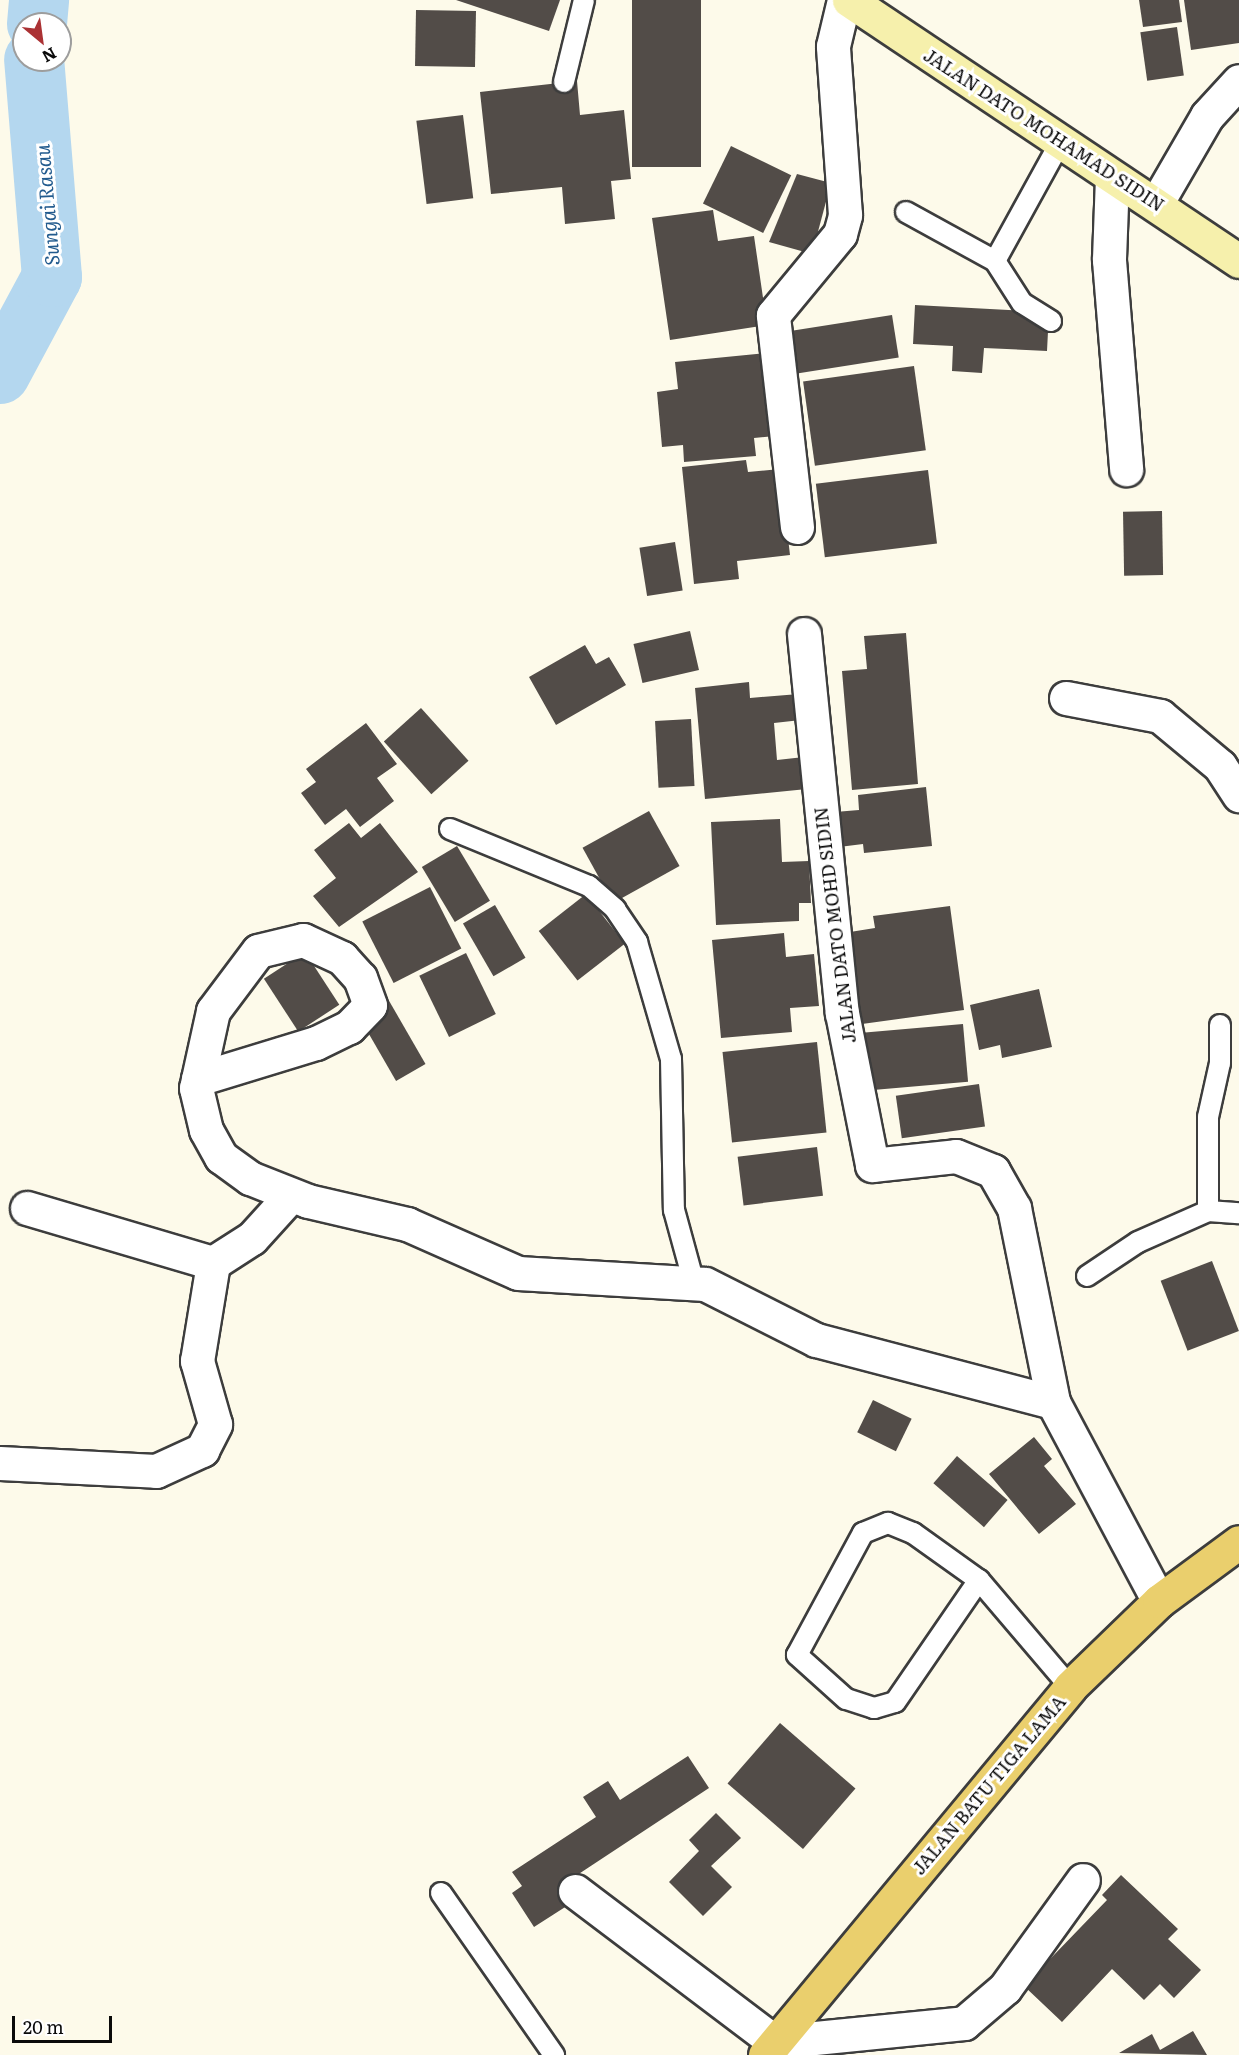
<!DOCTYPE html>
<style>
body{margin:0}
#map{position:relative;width:1239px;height:2055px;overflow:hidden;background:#fdfaea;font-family:Literata,serif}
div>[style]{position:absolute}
.river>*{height:60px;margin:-30px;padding:0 30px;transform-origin:30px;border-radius:30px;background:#b4d7ef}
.building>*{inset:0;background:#524c48;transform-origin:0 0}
.roads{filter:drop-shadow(2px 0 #3d3d3d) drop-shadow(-2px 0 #3d3d3d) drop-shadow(0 2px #3d3d3d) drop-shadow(0 -2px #3d3d3d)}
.lane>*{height:20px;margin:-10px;padding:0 10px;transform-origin:10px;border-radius:10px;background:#fff}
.street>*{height:33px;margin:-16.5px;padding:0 16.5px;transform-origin:16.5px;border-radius:16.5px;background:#fff}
.secondary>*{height:33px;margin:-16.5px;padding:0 16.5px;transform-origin:16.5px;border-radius:16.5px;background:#f6f0ac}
.primary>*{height:33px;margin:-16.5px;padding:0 16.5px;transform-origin:16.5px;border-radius:16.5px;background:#eacf6d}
span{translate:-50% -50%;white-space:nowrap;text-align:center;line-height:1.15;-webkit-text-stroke:6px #fff;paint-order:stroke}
.street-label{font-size:18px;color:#0a0a0a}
.water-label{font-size:20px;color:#225b8e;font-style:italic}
.north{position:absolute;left:12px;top:12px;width:60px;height:60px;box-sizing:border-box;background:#fff;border:2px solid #9d9d9d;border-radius:50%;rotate:151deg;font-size:16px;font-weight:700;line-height:24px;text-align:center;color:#0a0a0a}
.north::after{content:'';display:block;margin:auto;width:21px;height:27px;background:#ab3234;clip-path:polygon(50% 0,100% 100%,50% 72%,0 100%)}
.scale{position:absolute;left:12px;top:2016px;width:100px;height:27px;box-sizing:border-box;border:3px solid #0a0a0a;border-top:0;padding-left:8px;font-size:18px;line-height:21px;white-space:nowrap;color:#0a0a0a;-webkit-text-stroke:4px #fff;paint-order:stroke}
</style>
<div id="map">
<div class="river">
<div style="left:37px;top:24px;width:24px;rotate:-85deg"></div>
<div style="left:0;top:374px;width:110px;rotate:-61.8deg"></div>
<div style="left:52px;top:277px;width:218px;rotate:-94.7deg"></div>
</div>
<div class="building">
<div style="clip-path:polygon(456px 0,560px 0,549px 31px)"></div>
<div style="left:632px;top:0;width:69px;height:167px"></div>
<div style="clip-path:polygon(1139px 0,1179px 0,1182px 22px,1143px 27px)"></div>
<div style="clip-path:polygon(1184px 0,1239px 0,1239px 43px,1191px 50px)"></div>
<div style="left:416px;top:10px;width:60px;height:56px;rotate:1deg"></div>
<div style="left:1177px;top:27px;width:49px;height:37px;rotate:82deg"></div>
<div style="clip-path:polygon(577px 81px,580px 115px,624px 110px,631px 179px,611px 181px,615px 219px,565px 224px,562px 187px,491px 194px,480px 92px)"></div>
<div style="left:463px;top:115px;width:84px;height:47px;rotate:83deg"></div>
<div style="left:731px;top:146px;width:67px;height:64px;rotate:26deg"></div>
<div style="clip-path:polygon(797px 174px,831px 183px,812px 254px,769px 242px)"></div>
<div style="clip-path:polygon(713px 210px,718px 241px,754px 236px,767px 325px,670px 340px,652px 218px)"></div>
<div style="clip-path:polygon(915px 305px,1049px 312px,1047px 351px,984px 348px,982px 373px,952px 371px,953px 346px,913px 344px)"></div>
<div style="left:892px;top:315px;width:43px;height:103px;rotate:81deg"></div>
<div style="clip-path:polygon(767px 353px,775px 436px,754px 438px,756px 456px,684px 462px,683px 445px,662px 447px,657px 392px,678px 389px,675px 362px)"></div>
<div style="left:914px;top:366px;width:85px;height:112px;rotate:82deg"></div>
<div style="clip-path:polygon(746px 460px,748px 472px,780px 469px,790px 555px,737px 561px,739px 579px,694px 584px,682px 467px)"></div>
<div style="left:928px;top:470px;width:74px;height:113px;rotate:83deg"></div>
<div style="left:1162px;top:511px;width:64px;height:39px;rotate:89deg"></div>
<div style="left:675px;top:542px;width:49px;height:36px;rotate:81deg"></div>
<div style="left:690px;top:631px;width:40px;height:58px;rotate:77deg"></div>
<div style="clip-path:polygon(906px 633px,918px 784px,852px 790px,842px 671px,867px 669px,864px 636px)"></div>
<div style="clip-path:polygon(585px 645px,596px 664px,609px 657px,626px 685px,556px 725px,529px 677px)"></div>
<div style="clip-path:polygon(749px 682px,750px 698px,799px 694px,801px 720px,774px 723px,777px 760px,804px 757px,807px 789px,705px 799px,695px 688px)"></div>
<div style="left:421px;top:708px;width:71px;height:50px;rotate:48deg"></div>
<div style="left:691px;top:719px;width:67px;height:36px;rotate:87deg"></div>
<div style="clip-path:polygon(366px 723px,397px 764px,377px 778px,394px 801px,360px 827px,346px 809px,325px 825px,301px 793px,316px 782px,306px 769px)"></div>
<div style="clip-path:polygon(926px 787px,932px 846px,864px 853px,863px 844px,839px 847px,835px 812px,859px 810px,858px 795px)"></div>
<div style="left:649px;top:811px;width:63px;height:76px;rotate:61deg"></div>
<div style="clip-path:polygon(780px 819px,782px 862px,809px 861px,811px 903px,799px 903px,799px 921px,716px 925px,711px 822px)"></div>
<div style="clip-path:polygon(349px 823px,361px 838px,380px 823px,418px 872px,339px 927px,313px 896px,336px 878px,314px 850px)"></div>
<div style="left:457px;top:846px;width:64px;height:41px;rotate:59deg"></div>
<div style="left:430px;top:887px;width:69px;height:76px;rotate:63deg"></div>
<div style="left:586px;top:894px;width:63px;height:60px;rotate:52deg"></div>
<div style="left:495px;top:905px;width:61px;height:37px;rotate:60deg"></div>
<div style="clip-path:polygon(950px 906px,964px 1010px,862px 1024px,850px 932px,875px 928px,873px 916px)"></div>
<div style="clip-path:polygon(784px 933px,786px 957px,814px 954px,819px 1006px,790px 1008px,792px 1032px,721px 1038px,712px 940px)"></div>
<div style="left:305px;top:952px;width:63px;height:49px;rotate:57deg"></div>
<div style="left:466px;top:953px;width:68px;height:52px;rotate:64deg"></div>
<div style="clip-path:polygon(1039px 989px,1052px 1047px,1002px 1058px,1000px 1045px,979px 1050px,970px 1005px)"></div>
<div style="left:388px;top:999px;width:75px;height:34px;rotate:60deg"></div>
<div style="left:963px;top:1024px;width:58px;height:104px;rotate:85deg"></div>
<div style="left:817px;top:1042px;width:91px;height:95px;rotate:84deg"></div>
<div style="left:979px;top:1084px;width:43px;height:84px;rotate:82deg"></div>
<div style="left:817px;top:1147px;width:49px;height:80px;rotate:83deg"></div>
<div style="left:1212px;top:1261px;width:75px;height:55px;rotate:69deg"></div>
<div style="left:873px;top:1400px;width:43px;height:36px;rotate:26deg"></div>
<div style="clip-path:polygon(1034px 1437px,1052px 1459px,1044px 1466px,1076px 1504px,1039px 1534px,989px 1474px)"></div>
<div style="left:957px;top:1456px;width:67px;height:36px;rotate:41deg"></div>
<div style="left:780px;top:1723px;width:100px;height:80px;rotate:41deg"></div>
<div style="clip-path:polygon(688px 1756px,709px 1788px,562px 1885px,573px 1902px,534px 1927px,512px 1893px,522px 1886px,512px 1872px,596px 1817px,583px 1797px,608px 1781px,620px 1800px)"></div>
<div style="clip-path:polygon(716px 1813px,741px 1838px,711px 1866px,732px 1887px,703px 1916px,669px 1882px,699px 1851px,689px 1840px)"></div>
<div style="clip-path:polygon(1121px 1875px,1178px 1929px,1168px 1939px,1201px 1970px,1174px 1998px,1160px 1984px,1144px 2000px,1112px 1969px,1062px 2022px,1024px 1986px,1107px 1900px,1102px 1895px)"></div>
<div style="clip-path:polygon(1193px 2031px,1207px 2055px,1119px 2053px,1152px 2034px,1160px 2050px)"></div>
</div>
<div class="roads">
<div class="lane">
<div style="left:564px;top:82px;width:84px;rotate:-76.3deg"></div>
<div style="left:906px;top:212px;width:102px;rotate:28.8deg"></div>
<div style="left:1051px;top:321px;width:34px;rotate:-148deg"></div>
<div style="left:1022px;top:303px;width:50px;rotate:-122.7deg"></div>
<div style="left:995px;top:261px;width:135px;rotate:-61.2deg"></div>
<div style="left:450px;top:829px;width:150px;rotate:22.3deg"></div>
<div style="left:589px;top:886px;width:35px;rotate:41deg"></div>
<div style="left:615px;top:909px;width:40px;rotate:56deg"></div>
<div style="left:637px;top:942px;width:122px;rotate:73.8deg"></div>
<div style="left:671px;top:1059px;width:151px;rotate:88.9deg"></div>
<div style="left:674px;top:1210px;width:76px;rotate:74.7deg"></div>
<div style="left:1208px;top:1211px;width:94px;rotate:-90deg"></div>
<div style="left:1208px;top:1117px;width:55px;rotate:-77.5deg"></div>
<div style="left:1220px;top:1063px;width:38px;rotate:-90deg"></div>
<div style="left:1087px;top:1276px;width:61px;rotate:-33.7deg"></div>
<div style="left:1138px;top:1242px;width:77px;rotate:-23.9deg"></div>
<div style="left:1208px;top:1211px;width:31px;rotate:4deg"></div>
<div style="left:979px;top:1580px;width:148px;rotate:124.5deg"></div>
<div style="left:895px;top:1702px;width:22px;rotate:164deg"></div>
<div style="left:874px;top:1708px;width:29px;rotate:-162deg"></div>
<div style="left:846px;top:1699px;width:66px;rotate:-138.1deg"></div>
<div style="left:797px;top:1655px;width:139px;rotate:-61.6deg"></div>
<div style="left:863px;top:1533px;width:27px;rotate:-22deg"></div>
<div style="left:888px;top:1523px;width:27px;rotate:22deg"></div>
<div style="left:913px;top:1533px;width:81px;rotate:35.5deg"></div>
<div style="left:979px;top:1580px;width:140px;rotate:49.6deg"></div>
<div style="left:441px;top:1893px;width:198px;rotate:55.1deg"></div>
</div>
<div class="street">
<div style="left:1112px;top:177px;width:83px;rotate:92.1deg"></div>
<div style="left:1109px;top:260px;width:210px;rotate:85.3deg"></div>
<div style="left:1156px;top:204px;width:102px;rotate:-59.9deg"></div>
<div style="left:1207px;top:116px;width:47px;rotate:-47.6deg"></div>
<div style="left:797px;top:527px;width:213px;rotate:-96.5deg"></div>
<div style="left:773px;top:315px;width:105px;rotate:-50.4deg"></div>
<div style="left:840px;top:234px;width:20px;rotate:-75deg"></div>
<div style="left:845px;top:215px;width:169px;rotate:-94.1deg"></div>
<div style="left:833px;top:46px;width:47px;rotate:-76.6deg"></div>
<div style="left:804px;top:634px;width:381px;rotate:84.3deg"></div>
<div style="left:842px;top:1013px;width:155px;rotate:78.8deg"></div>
<div style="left:872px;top:1165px;width:84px;rotate:-6.1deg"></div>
<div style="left:956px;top:1156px;width:40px;rotate:22deg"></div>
<div style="left:993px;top:1171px;width:43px;rotate:60.4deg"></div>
<div style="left:1014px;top:1208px;width:198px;rotate:78.6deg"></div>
<div style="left:1053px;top:1402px;width:225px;rotate:62deg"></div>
<div style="left:1066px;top:698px;width:96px;rotate:10.8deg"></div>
<div style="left:1160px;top:716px;width:78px;rotate:39.8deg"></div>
<div style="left:1220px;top:766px;width:35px;rotate:57deg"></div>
<div style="left:198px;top:1079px;width:123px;rotate:-17deg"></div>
<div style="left:316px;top:1043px;width:37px;rotate:-26deg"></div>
<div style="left:349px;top:1027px;width:30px;rotate:-46deg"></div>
<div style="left:370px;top:1005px;width:29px;rotate:-110deg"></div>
<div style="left:360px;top:978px;width:27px;rotate:-132deg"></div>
<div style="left:342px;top:958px;width:43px;rotate:-155.2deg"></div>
<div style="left:303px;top:940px;width:46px;rotate:166.3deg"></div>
<div style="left:258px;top:951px;width:75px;rotate:126.9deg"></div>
<div style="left:213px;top:1011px;width:79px;rotate:102.4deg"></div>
<div style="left:196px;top:1088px;width:43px;rotate:76.6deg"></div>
<div style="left:206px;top:1130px;width:31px;rotate:61deg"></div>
<div style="left:221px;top:1157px;width:36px;rotate:36deg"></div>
<div style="left:250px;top:1178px;width:62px;rotate:21.6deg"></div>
<div style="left:308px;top:1201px;width:102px;rotate:13.1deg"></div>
<div style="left:407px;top:1224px;width:121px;rotate:23.8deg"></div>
<div style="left:518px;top:1273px;width:187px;rotate:3.4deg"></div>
<div style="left:705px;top:1284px;width:124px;rotate:26.8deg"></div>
<div style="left:816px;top:1340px;width:245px;rotate:14.7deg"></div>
<div style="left:27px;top:1208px;width:194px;rotate:16.5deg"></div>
<div style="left:0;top:1463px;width:156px;rotate:2.9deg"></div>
<div style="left:156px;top:1471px;width:51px;rotate:-24.5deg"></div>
<div style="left:202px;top:1450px;width:29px;rotate:-63deg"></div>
<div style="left:215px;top:1424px;width:66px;rotate:-105.9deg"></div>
<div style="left:197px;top:1361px;width:99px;rotate:-80.7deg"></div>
<div style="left:213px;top:1263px;width:46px;rotate:-32.7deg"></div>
<div style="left:252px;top:1238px;width:58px;rotate:-47.8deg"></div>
<div style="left:575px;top:1891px;width:251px;rotate:37.1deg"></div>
<div style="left:775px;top:2042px;width:190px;rotate:-5.7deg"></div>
<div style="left:964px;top:2023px;width:54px;rotate:-40.5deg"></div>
<div style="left:1005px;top:1988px;width:133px;rotate:-54.2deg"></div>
</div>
<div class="secondary">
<div style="left:849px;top:0;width:469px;rotate:33.8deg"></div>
</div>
<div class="primary">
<div style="left:765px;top:2055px;width:478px;rotate:-50.3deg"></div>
<div style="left:1070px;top:1687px;width:124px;rotate:-44deg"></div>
<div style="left:1159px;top:1601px;width:99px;rotate:-36.4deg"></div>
</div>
</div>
<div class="street-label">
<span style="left:1044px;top:130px;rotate:33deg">JALAN DATO MOHAMAD SIDIN</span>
<span style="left:835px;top:925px;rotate:-97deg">JALAN DATO MOHD SIDIN</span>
<span style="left:989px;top:1785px;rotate:-50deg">JALAN BATU TIGA LAMA</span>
</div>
<div class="water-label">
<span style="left:46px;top:205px;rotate:-95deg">Sungai Rasau</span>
</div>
<div class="north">N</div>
<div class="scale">20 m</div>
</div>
